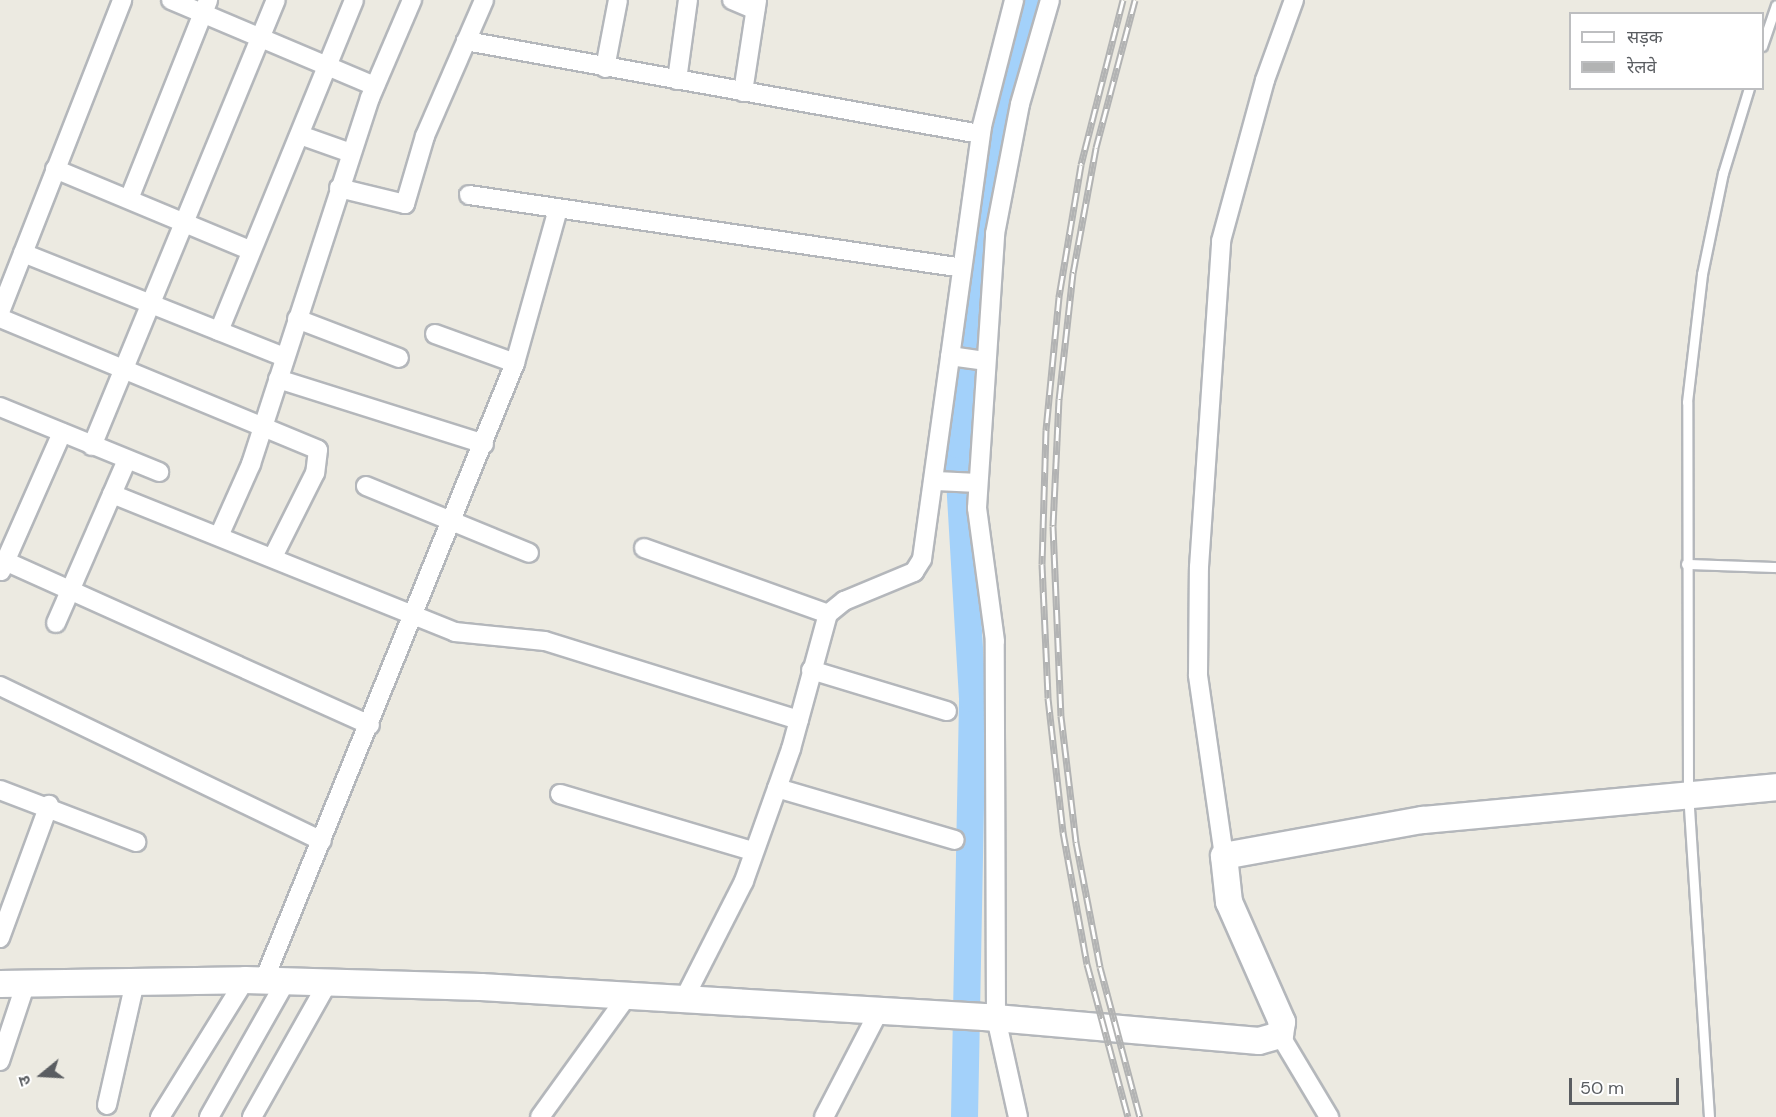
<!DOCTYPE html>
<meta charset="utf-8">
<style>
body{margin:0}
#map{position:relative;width:1776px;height:1117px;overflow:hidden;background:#eceae1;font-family:"DM Sans","Noto Sans Devanagari",sans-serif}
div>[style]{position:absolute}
.river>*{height:27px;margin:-13.5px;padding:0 13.5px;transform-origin:13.5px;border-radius:13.5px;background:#a3d1fa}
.roads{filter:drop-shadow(2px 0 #b4b7bb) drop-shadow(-2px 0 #b4b7bb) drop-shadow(0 2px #b4b7bb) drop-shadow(0 -2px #b4b7bb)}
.lane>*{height:9px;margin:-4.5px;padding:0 4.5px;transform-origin:4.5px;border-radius:4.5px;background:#fff}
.street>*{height:18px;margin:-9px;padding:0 9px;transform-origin:9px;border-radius:9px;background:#fff}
.secondary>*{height:26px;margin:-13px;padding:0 13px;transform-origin:13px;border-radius:13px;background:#fff}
.rail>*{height:7px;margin-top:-3.5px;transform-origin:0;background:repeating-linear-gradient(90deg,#fff 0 14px,#b2b3b3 0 28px);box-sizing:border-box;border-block:2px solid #b2b3b3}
span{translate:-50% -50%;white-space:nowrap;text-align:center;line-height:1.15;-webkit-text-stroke:4.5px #fff;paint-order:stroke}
.legend{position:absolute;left:1569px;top:12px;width:195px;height:78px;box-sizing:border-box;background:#fff;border:2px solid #bdbec0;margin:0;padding:8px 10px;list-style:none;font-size:18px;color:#5a5d61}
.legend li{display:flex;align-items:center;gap:12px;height:30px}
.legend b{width:30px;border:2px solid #bdbec0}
.north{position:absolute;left:12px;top:1045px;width:60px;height:60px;-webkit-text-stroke:4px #fff;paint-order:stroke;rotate:252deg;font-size:16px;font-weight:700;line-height:24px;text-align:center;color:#5a5d61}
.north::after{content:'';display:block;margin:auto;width:21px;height:27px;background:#5a5d61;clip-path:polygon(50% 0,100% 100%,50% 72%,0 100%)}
.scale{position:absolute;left:1569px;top:1078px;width:110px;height:27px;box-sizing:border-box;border:3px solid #5a5d61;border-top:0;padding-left:8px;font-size:18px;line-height:21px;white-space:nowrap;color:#5a5d61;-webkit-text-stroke:4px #fff;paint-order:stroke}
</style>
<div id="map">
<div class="river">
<div style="left:964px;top:1117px;width:419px;rotate:-88.9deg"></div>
<div style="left:972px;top:698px;width:254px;rotate:-93.4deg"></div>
<div style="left:957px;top:444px;width:204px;rotate:-84.1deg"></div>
<div style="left:978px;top:241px;width:158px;rotate:-78.7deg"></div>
<div style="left:1009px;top:86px;width:89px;rotate:-74.4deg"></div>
</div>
<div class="roads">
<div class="lane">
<div style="left:1762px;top:46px;width:43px;rotate:-71.1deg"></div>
<div style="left:1686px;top:564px;width:90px;rotate:1.9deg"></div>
<div style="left:1709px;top:1117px;width:324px;rotate:-93.7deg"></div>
<div style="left:1688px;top:794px;width:392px;rotate:-90.1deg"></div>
<div style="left:1687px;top:402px;width:129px;rotate:-83.3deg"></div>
<div style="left:1702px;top:274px;width:103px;rotate:-78.3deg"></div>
<div style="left:1723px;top:173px;width:89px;rotate:-73deg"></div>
</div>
<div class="street">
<div style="left:171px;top:0;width:221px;rotate:22.9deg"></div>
<div style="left:732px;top:0;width:25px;rotate:23deg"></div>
<div style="left:466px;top:41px;width:522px;rotate:10.26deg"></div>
<div style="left:605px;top:68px;width:69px;rotate:-79.2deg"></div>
<div style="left:677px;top:80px;width:81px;rotate:-82.2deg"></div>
<div style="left:743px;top:92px;width:93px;rotate:-81.3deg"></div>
<div style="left:300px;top:135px;width:54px;rotate:19.4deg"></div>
<div style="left:55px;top:169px;width:211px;rotate:22.6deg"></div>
<div style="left:339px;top:188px;width:68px;rotate:13.6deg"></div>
<div style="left:405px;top:204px;width:71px;rotate:-73.6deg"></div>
<div style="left:425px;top:136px;width:148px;rotate:-66.5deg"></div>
<div style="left:469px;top:195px;width:495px;rotate:8.4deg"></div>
<div style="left:129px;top:199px;width:214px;rotate:-68.3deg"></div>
<div style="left:23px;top:253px;width:282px;rotate:21.7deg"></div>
<div style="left:0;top:312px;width:335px;rotate:-68.6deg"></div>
<div style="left:0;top:318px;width:344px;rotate:22.5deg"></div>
<div style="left:318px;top:450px;width:23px;rotate:97deg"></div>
<div style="left:315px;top:473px;width:94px;rotate:116.6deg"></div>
<div style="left:297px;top:319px;width:109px;rotate:20.9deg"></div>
<div style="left:219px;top:331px;width:357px;rotate:-67.8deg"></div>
<div style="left:435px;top:334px;width:85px;rotate:19.9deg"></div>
<div style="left:950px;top:356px;width:35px;rotate:8deg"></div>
<div style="left:278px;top:379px;width:216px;rotate:17.5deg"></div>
<div style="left:0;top:407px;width:172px;rotate:22.2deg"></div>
<div style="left:92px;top:446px;width:482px;rotate:-67.6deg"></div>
<div style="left:936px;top:481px;width:42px;rotate:2.7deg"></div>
<div style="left:366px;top:486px;width:176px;rotate:22.3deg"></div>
<div style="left:112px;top:494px;width:370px;rotate:21.9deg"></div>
<div style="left:455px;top:632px;width:90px;rotate:5.7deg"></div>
<div style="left:545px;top:641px;width:266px;rotate:17.3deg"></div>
<div style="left:219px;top:536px;width:79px;rotate:-66deg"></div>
<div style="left:251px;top:464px;width:385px;rotate:-72deg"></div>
<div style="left:370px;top:98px;width:107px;rotate:-66.8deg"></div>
<div style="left:644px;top:548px;width:195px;rotate:19.7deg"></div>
<div style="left:5px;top:561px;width:400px;rotate:24.2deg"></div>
<div style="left:1px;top:571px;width:151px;rotate:-66.2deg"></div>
<div style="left:56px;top:623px;width:178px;rotate:-66.5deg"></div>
<div style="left:811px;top:670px;width:142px;rotate:16.8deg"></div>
<div style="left:0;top:686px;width:357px;rotate:25.7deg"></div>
<div style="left:777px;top:788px;width:185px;rotate:16.3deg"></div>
<div style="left:0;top:790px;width:146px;rotate:20.9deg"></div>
<div style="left:560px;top:794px;width:201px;rotate:16.5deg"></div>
<div style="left:1224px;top:856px;width:183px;rotate:-98.2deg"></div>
<div style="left:1198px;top:675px;width:108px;rotate:-89.5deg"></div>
<div style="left:1199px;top:567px;width:327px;rotate:-86.1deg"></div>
<div style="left:1221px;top:241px;width:167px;rotate:-74.7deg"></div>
<div style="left:1265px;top:80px;width:85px;rotate:-70.1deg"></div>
<div style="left:0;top:938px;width:142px;rotate:-69.8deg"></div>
<div style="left:264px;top:980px;width:666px;rotate:-67.86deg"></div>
<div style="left:515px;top:363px;width:160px;rotate:-74.4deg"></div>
<div style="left:684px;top:999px;width:132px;rotate:-63deg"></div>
<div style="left:744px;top:881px;width:140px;rotate:-70.4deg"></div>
<div style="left:791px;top:749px;width:140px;rotate:-74.7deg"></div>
<div style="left:828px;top:614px;width:21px;rotate:-39deg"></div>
<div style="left:844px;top:601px;width:76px;rotate:-22.5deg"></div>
<div style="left:914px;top:572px;width:15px;rotate:-58deg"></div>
<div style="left:922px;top:559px;width:437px;rotate:-82.1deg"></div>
<div style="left:982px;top:126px;width:130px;rotate:-75.7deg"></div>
<div style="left:1280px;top:1035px;width:96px;rotate:59.1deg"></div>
<div style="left:0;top:1061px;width:82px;rotate:-71.6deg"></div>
<div style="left:107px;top:1105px;width:126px;rotate:-77.2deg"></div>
<div style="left:160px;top:1117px;width:161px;rotate:-58.2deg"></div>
<div style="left:209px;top:1117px;width:156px;rotate:-60.5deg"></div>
<div style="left:252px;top:1117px;width:155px;rotate:-60.6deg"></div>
<div style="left:540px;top:1117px;width:150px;rotate:-54.2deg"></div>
<div style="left:824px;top:1117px;width:119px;rotate:-62.6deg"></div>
<div style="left:1018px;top:1117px;width:101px;rotate:-102.5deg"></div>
<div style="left:996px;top:1018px;width:377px;rotate:-90.2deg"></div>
<div style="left:995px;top:641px;width:134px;rotate:-97.7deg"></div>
<div style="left:977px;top:508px;width:275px;rotate:-86.2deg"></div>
<div style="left:995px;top:234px;width:132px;rotate:-79.1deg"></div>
<div style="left:1020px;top:104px;width:108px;rotate:-73.9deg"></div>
</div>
<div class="secondary">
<div style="left:0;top:984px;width:245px;rotate:-0.9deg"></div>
<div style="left:245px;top:980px;width:236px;rotate:1.7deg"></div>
<div style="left:481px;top:987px;width:504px;rotate:3.41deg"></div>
<div style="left:984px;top:1017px;width:276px;rotate:5deg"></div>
<div style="left:1259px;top:1041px;width:22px;rotate:-16deg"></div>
<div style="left:1280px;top:1035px;width:13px;rotate:-81deg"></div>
<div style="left:1282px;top:1022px;width:131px;rotate:-113.8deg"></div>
<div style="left:1229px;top:902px;width:46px;rotate:-96.2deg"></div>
<div style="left:1224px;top:856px;width:202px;rotate:-10.3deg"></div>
<div style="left:1423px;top:820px;width:355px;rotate:-5.3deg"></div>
</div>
</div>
<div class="rail">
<div style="left:1123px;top:0;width:170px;rotate:104.3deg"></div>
<div style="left:1081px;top:165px;width:134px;rotate:99.5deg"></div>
<div style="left:1059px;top:297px;width:134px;rotate:95.6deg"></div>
<div style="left:1046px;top:430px;width:134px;rotate:91.7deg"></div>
<div style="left:1042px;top:564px;width:134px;rotate:87.4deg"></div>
<div style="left:1048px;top:698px;width:135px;rotate:83.6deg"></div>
<div style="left:1063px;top:832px;width:134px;rotate:79.7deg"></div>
<div style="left:1087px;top:964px;width:158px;rotate:75deg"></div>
<div style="left:1135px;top:0;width:153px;rotate:104.8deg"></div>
<div style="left:1096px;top:148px;width:127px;rotate:100.4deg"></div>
<div style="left:1073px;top:273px;width:127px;rotate:96.3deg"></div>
<div style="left:1059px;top:399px;width:127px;rotate:92.7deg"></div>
<div style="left:1053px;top:526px;width:190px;rotate:87.6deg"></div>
<div style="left:1061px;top:716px;width:127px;rotate:83.2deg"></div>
<div style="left:1076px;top:842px;width:127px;rotate:79.1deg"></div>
<div style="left:1100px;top:967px;width:155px;rotate:75.1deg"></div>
</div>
<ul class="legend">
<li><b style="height:8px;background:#fff"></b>सड़क</li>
<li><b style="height:8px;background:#b2b3b3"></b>रेलवे</li>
</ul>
<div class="north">उ</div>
<div class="scale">50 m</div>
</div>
